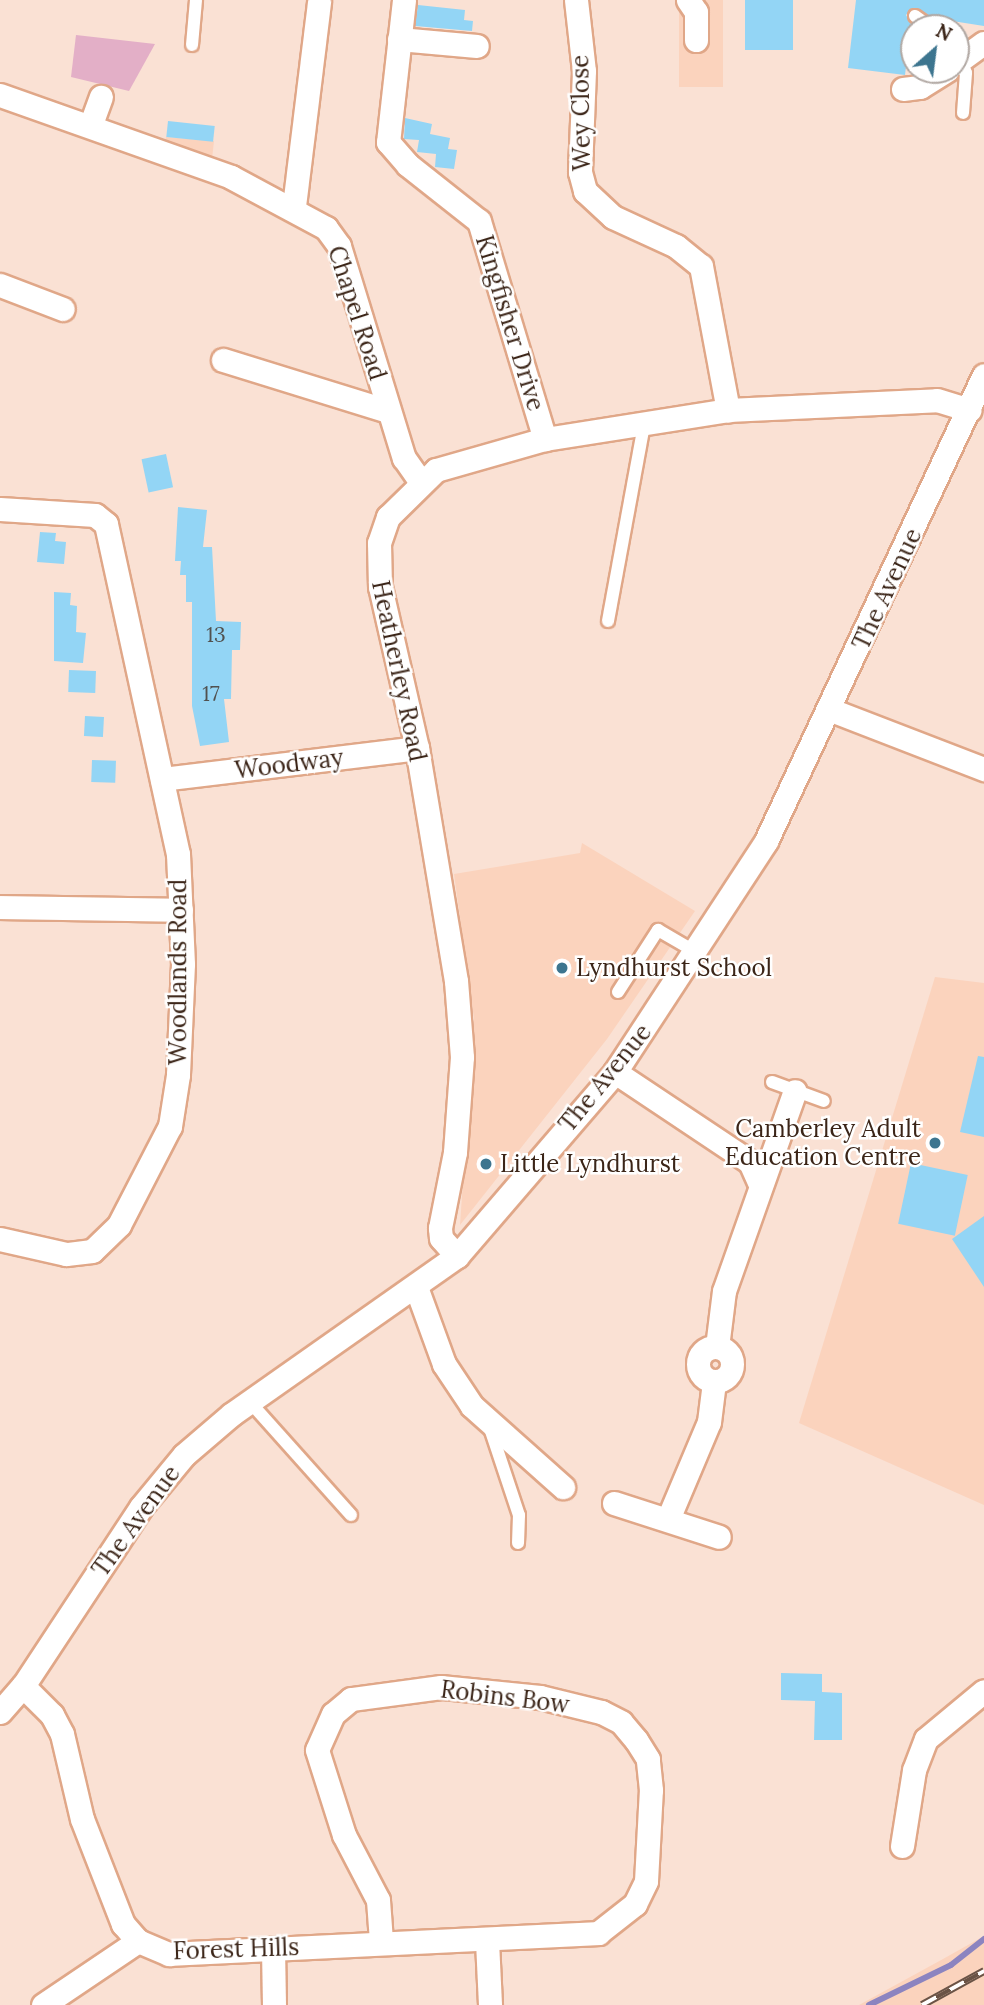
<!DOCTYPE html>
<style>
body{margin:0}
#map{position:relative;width:984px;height:2005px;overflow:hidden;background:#fae1d4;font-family:Lora,serif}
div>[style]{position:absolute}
.built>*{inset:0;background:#fbd3bd;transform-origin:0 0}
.green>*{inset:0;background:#e3afc7}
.stream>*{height:6px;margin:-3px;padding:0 3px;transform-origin:3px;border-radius:3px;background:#8c84c0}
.building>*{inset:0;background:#93d5f5;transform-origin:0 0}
.roads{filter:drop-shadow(2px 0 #e0a788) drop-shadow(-2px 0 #e0a788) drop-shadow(0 2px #e0a788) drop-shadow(0 -2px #e0a788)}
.lane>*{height:12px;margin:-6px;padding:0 6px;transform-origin:6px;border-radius:6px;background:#fff}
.street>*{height:23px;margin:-11.5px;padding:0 11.5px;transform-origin:11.5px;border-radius:11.5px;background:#fff}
.street>.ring{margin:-11.5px;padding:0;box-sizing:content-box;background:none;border:23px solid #fff;border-radius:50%}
.rail>*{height:8px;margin-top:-4px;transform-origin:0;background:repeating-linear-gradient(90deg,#fff 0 16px,#6a5346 0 32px);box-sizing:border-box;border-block:2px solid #6a5346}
.dots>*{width:19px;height:19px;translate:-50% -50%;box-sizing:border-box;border:4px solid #fff;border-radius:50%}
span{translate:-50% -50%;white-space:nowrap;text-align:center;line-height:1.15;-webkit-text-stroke:5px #fff;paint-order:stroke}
.number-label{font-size:21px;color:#51514f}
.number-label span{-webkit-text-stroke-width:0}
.street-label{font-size:24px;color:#3b2518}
.poi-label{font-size:24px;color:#3b2518}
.left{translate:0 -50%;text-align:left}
.right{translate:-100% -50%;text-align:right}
.north{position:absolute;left:900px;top:14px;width:70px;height:70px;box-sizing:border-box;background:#fff;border:2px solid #b1a8a3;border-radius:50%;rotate:28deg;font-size:19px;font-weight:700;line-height:28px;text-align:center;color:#3b2518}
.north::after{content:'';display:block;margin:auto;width:24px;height:32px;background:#3d758f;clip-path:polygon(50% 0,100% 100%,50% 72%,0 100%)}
</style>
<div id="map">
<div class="built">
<div style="left:679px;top:0;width:44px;height:87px"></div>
<div style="clip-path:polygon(166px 137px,214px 141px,212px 159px,165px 143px)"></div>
<div style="clip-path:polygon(582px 843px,695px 911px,607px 1039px,460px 1225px,474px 1019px,454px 874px,580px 853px)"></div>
<div style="clip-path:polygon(935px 977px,984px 983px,984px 1505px,799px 1423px)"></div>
<div style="clip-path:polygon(984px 1936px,984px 2005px,859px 2005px,943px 1959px)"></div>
</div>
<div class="green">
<div style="clip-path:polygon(76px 35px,155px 44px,129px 91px,71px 77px)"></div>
</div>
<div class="stream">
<div style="left:869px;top:2005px;width:91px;rotate:-26deg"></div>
<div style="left:951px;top:1965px;width:42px;rotate:-38.2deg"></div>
</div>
<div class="building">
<div style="left:745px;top:0;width:48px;height:50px"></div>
<div style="clip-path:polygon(856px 0,984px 0,984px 26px,933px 18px,912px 8px,906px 15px,911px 24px,905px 75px,848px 68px)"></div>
<div style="clip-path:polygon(418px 5px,465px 10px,464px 20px,473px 21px,472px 31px,415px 26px)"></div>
<div style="clip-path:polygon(405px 118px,432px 124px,430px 134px,450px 138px,448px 149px,457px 150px,454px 169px,435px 167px,436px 154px,417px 152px,419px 140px,404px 139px)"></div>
<div style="left:168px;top:121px;width:47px;height:16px;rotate:6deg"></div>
<div style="left:166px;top:454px;width:34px;height:25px;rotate:78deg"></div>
<div style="clip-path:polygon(178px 507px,207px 510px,203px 547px,212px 547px,216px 621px,241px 622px,240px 650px,232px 650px,231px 699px,224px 699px,229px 742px,200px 746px,192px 706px,192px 602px,186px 602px,186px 575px,180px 575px,181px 561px,175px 561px)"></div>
<div style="clip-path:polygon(40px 532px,56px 533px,55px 541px,66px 542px,64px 564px,37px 562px)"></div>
<div style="clip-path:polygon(54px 592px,71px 593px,70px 605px,77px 606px,76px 632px,86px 633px,83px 663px,54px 661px)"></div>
<div style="left:69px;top:670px;width:27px;height:22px;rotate:2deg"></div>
<div style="left:85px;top:716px;width:19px;height:20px;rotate:3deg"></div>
<div style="left:92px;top:760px;width:24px;height:22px;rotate:2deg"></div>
<div style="clip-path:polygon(978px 1056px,984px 1057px,984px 1137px,960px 1132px)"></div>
<div style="left:911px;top:1163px;width:58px;height:62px;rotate:12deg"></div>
<div style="clip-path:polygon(984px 1216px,984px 1287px,952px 1239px)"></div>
<div style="clip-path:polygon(781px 1673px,822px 1674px,822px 1692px,842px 1693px,842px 1740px,814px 1740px,815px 1701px,781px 1700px)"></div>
</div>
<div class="roads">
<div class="lane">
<div style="left:915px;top:16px;width:21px;rotate:35deg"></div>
<div style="left:192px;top:45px;width:45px;rotate:-84.9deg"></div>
<div style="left:959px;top:57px;width:17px;rotate:66deg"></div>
<div style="left:966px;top:73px;width:40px;rotate:94.3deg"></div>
<div style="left:608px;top:621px;width:200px;rotate:-79.6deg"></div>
<div style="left:618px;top:992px;width:74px;rotate:-57.2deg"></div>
<div style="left:658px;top:930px;width:44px;rotate:30.1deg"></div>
<div style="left:772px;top:1082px;width:55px;rotate:20.1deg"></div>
<div style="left:249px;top:1401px;width:153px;rotate:48.2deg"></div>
<div style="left:490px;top:1428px;width:92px;rotate:71.6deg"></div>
<div style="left:519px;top:1515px;width:28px;rotate:92deg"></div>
</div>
<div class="street">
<div style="left:404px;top:0;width:143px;rotate:96.4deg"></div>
<div style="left:388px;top:142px;width:30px;rotate:49deg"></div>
<div style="left:408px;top:165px;width:90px;rotate:38.3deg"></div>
<div style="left:479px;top:221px;width:228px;rotate:73.2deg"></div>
<div style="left:576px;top:0;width:71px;rotate:83.6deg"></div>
<div style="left:584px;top:71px;width:101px;rotate:92.3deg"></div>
<div style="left:580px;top:172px;width:20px;rotate:75deg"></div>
<div style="left:585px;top:191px;width:38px;rotate:43deg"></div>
<div style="left:613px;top:217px;width:69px;rotate:24.7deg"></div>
<div style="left:676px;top:246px;width:32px;rotate:39deg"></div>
<div style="left:701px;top:266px;width:147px;rotate:79.4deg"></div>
<div style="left:688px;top:0;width:14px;rotate:56deg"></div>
<div style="left:696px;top:12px;width:28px;rotate:90deg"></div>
<div style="left:399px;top:39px;width:78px;rotate:5.1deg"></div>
<div style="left:956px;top:63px;width:34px;rotate:-36deg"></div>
<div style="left:903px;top:89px;width:17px;rotate:-7deg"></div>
<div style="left:920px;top:87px;width:32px;rotate:-32deg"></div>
<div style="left:0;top:95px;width:245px;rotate:19.5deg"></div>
<div style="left:231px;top:177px;width:108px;rotate:28.2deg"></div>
<div style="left:326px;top:228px;width:22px;rotate:54deg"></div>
<div style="left:339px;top:246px;width:222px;rotate:73deg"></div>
<div style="left:404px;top:458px;width:28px;rotate:55deg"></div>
<div style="left:91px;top:124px;width:29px;rotate:-70deg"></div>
<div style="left:294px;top:206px;width:205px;rotate:-83deg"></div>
<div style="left:0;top:285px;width:67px;rotate:20.9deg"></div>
<div style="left:223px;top:360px;width:173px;rotate:17.2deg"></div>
<div style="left:0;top:509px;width:95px;rotate:3.6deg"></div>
<div style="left:95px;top:515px;width:14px;rotate:39deg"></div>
<div style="left:106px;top:524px;width:338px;rotate:77.7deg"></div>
<div style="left:178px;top:854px;width:110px;rotate:87.4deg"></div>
<div style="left:183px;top:964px;width:111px;rotate:92.6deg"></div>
<div style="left:178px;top:1075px;width:52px;rotate:98.9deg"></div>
<div style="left:170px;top:1126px;width:111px;rotate:117.3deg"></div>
<div style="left:119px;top:1225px;width:37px;rotate:136deg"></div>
<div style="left:92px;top:1251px;width:26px;rotate:173deg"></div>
<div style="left:66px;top:1254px;width:68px;rotate:-167.2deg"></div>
<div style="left:831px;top:710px;width:164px;rotate:21.1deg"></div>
<div style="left:162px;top:779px;width:257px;rotate:-6.9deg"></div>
<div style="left:0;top:907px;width:181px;rotate:0.9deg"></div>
<div style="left:615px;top:1072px;width:162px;rotate:33.7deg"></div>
<div style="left:750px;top:1162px;width:22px;rotate:66deg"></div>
<div style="left:457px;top:1256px;width:24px;rotate:-132deg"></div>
<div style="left:441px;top:1238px;width:10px;rotate:-96deg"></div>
<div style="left:440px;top:1228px;width:77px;rotate:-78.8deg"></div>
<div style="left:455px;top:1152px;width:95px;rotate:-85.8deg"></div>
<div style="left:462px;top:1057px;width:76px;rotate:-94.5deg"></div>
<div style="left:456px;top:981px;width:236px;rotate:-99.5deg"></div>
<div style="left:417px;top:748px;width:165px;rotate:-102.9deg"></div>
<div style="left:380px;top:587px;width:44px;rotate:-91.3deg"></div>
<div style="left:379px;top:543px;width:28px;rotate:-71deg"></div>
<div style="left:388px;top:517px;width:67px;rotate:-44.4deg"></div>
<div style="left:436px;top:470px;width:113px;rotate:-15.9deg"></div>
<div style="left:545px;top:439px;width:185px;rotate:-9deg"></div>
<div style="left:728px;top:410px;width:209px;rotate:-2.7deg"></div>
<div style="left:937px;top:400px;width:34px;rotate:17deg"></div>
<div style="left:416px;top:1287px;width:82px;rotate:70deg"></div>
<div style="left:444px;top:1364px;width:50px;rotate:56.3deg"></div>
<div style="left:472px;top:1406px;width:122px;rotate:41.7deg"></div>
<div class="ring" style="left:698px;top:1347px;width:11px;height:11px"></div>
<div style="left:717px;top:1347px;width:56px;rotate:-82.9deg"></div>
<div style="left:724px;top:1291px;width:212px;rotate:-70.5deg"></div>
<div style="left:614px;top:1503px;width:110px;rotate:17.9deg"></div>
<div style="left:668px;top:1519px;width:105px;rotate:-67.1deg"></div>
<div style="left:709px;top:1422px;width:40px;rotate:-82.9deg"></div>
<div style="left:23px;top:1686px;width:41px;rotate:45deg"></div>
<div style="left:52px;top:1715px;width:21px;rotate:62deg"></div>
<div style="left:62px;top:1734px;width:87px;rotate:76.8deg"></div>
<div style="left:82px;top:1819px;width:113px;rotate:68.7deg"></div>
<div style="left:123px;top:1924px;width:23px;rotate:49deg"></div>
<div style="left:138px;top:1941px;width:34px;rotate:23deg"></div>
<div style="left:169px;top:1954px;width:430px;rotate:-2.8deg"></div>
<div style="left:598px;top:1933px;width:47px;rotate:-38.1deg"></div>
<div style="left:635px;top:1904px;width:25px;rotate:-64deg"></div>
<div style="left:646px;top:1881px;width:91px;rotate:-86.9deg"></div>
<div style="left:651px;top:1790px;width:31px;rotate:-96deg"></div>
<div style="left:648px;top:1759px;width:22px;rotate:-122deg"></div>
<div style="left:636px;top:1740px;width:23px;rotate:-130deg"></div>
<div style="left:621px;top:1722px;width:22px;rotate:-153deg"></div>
<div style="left:601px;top:1712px;width:63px;rotate:-166.2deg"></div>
<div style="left:540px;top:1697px;width:100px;rotate:-174.2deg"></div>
<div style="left:441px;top:1687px;width:91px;rotate:172.4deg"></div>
<div style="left:351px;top:1699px;width:23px;rotate:140deg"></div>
<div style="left:333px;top:1714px;width:39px;rotate:114deg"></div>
<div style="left:317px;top:1750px;width:89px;rotate:72.4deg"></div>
<div style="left:344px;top:1835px;width:73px;rotate:62.4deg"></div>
<div style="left:378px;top:1900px;width:41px;rotate:85.8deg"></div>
<div style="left:0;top:1712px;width:35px;rotate:-49deg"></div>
<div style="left:23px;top:1686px;width:214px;rotate:-56.6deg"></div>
<div style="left:141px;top:1507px;width:67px;rotate:-50.4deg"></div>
<div style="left:184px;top:1455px;width:63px;rotate:-40.5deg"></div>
<div style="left:232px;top:1414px;width:275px;rotate:-35.1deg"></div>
<div style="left:457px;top:1256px;width:243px;rotate:-49.3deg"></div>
<div style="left:615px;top:1072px;width:276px;rotate:-56.8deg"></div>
<div style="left:766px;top:841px;width:514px;rotate:-64.93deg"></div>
<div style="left:902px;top:1846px;width:77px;rotate:-81deg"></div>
<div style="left:914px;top:1770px;width:33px;rotate:-69deg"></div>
<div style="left:926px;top:1739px;width:75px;rotate:-39.6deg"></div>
<div style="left:487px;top:1941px;width:64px;rotate:87.3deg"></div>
<div style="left:273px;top:1948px;width:57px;rotate:89deg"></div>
<div style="left:43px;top:2005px;width:115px;rotate:-34deg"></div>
</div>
</div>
<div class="rail">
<div style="left:922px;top:2005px;width:71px;rotate:-28.7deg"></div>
</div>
<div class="dots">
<div style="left:562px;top:968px;background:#3d758f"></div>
<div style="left:935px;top:1143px;background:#3d758f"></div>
<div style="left:486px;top:1164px;background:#3d758f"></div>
</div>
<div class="number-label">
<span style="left:216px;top:635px">13</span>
<span style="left:211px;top:694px">17</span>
</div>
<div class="street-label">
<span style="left:581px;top:113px;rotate:-91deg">Wey Close</span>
<span style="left:357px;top:313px;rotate:72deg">Chapel Road</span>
<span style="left:510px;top:323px;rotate:73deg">Kingfisher Drive</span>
<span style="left:887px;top:589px;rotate:-65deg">The Avenue</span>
<span style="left:399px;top:671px;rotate:78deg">Heatherley Road</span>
<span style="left:289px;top:764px;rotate:-7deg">Woodway</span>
<span style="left:178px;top:972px;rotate:-90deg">Woodlands Road</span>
<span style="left:605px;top:1078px;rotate:-51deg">The Avenue</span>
<span style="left:136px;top:1521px;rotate:-54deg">The Avenue</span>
<span style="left:505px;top:1697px;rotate:7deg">Robins Bow</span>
<span style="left:236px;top:1949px;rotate:-2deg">Forest Hills</span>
</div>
<div class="poi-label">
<span class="left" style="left:576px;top:968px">Lyndhurst School</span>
<span class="right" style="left:921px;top:1143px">Camberley Adult<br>Education Centre</span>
<span class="left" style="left:500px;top:1164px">Little Lyndhurst</span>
</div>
<div class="north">N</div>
</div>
